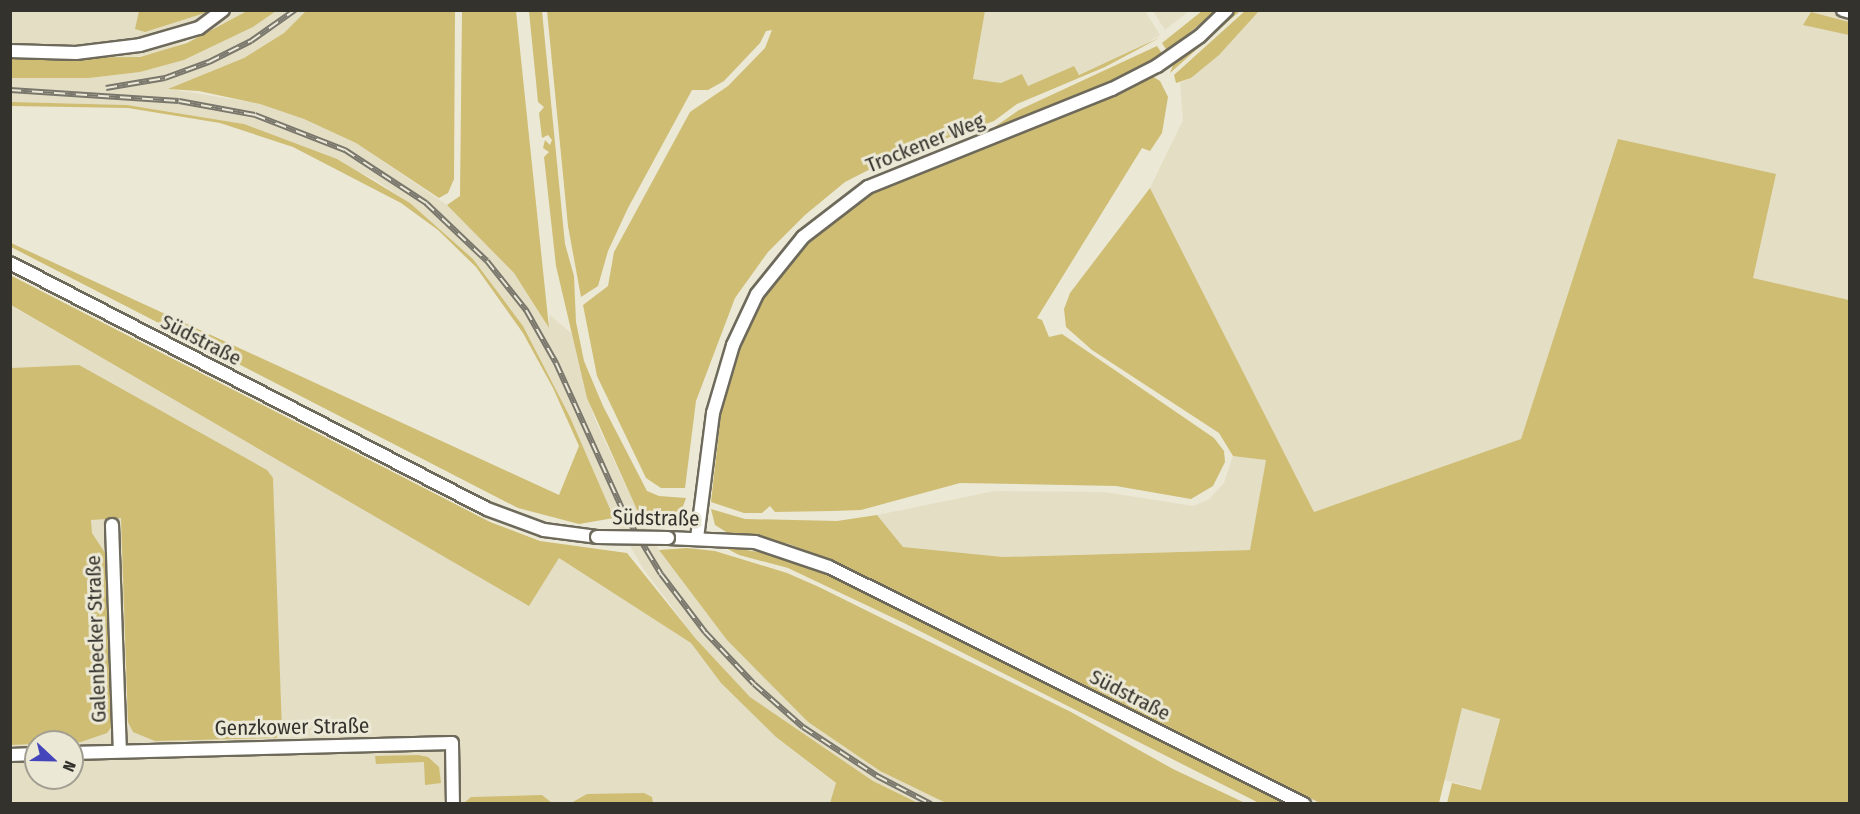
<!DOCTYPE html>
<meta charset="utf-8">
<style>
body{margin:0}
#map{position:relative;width:1860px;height:814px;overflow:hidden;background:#ece8d6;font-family:"Fira Sans Condensed",sans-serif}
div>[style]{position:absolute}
.built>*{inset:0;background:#e4dec5;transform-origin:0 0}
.green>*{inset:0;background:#cebd73}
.roads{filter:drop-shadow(2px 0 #6e6a5b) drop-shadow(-2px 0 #6e6a5b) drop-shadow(0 2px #6e6a5b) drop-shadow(0 -2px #6e6a5b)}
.street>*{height:12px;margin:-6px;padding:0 6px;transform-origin:6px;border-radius:6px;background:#fff}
.rail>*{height:6px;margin-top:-3px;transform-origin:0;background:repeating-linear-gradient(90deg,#ece8d6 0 11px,#79766c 0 22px);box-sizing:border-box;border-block:2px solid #79766c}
.bridges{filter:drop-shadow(2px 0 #6e6a5b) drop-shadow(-2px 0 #6e6a5b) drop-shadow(0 2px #6e6a5b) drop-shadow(0 -2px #6e6a5b)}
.street-bridge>*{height:12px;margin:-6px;padding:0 6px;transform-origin:6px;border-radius:6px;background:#fff}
span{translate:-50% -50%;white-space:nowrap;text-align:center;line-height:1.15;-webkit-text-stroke:6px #ece8d6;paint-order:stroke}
.street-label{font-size:21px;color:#34322c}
.frame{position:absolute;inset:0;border:12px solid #34322c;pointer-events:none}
.north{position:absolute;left:24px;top:730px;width:60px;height:60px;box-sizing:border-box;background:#ece8d6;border:2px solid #a29f92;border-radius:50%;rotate:112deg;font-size:16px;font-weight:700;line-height:24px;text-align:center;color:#34322c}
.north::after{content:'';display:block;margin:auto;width:21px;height:27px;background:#4445ba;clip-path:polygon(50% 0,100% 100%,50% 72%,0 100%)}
</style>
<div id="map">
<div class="built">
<div style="clip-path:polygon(11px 11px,249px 11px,165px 51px,120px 60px,76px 60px,11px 58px)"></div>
<div style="clip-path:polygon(276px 11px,307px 11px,284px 33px,244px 58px,170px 89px,260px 104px,304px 119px,356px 143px,447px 205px,514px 273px,548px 327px,550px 315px,572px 334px,593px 415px,642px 521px,659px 550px,766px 679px,808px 722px,880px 771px,946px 803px,918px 803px,873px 781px,750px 697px,696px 639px,644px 570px,614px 518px,570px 417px,523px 326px,473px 259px,410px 203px,374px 179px,244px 124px,127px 105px,11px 102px,11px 78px,89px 78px,140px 72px,185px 60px,253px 27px)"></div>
<div style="clip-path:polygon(985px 11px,1145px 11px,1160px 35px,1138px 49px,1078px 75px,1074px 66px,1028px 86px,1022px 74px,1001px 83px,973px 79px)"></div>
<div style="clip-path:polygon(1153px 11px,1189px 11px,1165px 30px)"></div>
<div style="clip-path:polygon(1259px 11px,1849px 11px,1849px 300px,1753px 278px,1619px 139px,1521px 439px,1314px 512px,1150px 188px,1183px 120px,1180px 83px,1191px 78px)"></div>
<div style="clip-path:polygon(evenodd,10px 305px,529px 605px,559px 558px,691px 643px,721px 683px,776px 737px,836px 784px,830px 803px,11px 803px,10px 305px,36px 742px,72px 742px,72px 778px,36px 778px,36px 742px)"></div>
<div style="clip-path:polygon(1246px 455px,1266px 460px,1251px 550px,1003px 557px,903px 547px,877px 515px,995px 491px,1104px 492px,1193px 506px,1209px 499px,1224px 483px,1233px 456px)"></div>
<div style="left:1461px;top:708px;width:40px;height:74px;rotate:14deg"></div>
</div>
<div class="green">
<div style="clip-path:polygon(249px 10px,276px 11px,253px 27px,184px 60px,140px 72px,89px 78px,11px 78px,11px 58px,140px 57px,187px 43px)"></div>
<div style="clip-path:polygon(307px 10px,455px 11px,454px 179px,448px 193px,439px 198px,356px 143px,304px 119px,260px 104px,199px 91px,168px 89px,244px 58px,284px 33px)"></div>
<div style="clip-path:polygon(1246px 10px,1259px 11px,1219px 55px,1191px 78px,1176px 83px,1174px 75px)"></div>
<div style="clip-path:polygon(139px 11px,140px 10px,211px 11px,145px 32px,135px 29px)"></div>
<div style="clip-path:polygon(462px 11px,516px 11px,549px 328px,514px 273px,447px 205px,460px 196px)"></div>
<div style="clip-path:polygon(529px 11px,542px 11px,565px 244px,574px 276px,576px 322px,584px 361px,603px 406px,647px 491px,659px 496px,686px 498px,681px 512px,664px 522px,648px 524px,642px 521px,587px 398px,556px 266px,544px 157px,549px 152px,543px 148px,545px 140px,550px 145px,552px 140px,548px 135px,542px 138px,539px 113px,544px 107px,538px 102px)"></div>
<div style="clip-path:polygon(547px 11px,985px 11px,973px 79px,1001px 83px,1022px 74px,1028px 86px,1074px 66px,1079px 75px,1161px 37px,1105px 67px,1017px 104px,994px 121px,892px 158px,845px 182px,805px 215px,768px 252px,735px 298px,696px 401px,685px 488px,661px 488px,646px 478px,597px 376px,583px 305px,608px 286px,614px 252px,690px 112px,728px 86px,765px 48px,772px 30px,766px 31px,760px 43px,724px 81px,708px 90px,692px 90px,628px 208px,608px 251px,598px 286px,581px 297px,568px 226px)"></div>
<div style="clip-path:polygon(1202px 11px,1216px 11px,1167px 51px,1162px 43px)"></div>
<div style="clip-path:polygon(1234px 11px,1240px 11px,1170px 73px,1174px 63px)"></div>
<div style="clip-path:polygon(1811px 12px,1849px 22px,1849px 35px,1803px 25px)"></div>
<div style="clip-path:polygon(1157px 46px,1163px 55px,1110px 84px,986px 133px,1019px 110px)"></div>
<div style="clip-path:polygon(1152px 76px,1160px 81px,1168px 97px,1162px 133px,1150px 151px,1142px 148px,1037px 318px,1042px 320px,1049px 337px,1062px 334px,1214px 438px,1224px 451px,1225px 462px,1213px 486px,1191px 499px,1116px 486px,960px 483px,861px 510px,833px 511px,775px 512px,770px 506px,762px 513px,744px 513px,711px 502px,721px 414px,739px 346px,763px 297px,808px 242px,871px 191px,1030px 130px)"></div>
<div style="clip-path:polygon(11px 102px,127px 105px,244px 124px,337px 159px,410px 203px,473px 259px,523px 326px,570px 417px,614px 518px,579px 524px,518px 508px,11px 247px,11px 243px,559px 495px,579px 446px,553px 388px,523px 333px,476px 267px,438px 230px,401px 203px,293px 147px,220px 123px,128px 108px,11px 106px)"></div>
<div style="clip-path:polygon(1618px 139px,1776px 174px,1753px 278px,1849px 300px,1849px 803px,1447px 803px,1452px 783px,1481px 790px,1500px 719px,1462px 708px,1439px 803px,1320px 803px,834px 562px,789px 544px,728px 533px,715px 525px,711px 509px,745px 519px,837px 521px,877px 515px,903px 547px,1003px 557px,1250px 550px,1266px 460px,1233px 456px,1219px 433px,1092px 350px,1066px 327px,1064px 309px,1070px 293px,1150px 188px,1314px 512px,1521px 439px)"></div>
<div style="clip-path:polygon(10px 275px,490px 522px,540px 541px,627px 553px,696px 639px,750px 697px,873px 781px,918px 803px,830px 803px,836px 783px,776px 737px,721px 683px,691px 643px,559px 558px,529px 606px,11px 305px)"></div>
<div style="clip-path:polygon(79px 365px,267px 470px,273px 478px,282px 731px,276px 738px,155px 741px,133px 732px,128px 722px,121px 518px,91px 520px,92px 533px,107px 556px,113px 725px,107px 733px,81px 742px,11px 745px,11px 368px)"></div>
<div style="clip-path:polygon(722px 546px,782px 556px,827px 572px,1289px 803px,1259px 803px,904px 623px,788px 568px,739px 555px)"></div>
<div style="clip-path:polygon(687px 548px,715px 551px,787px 573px,819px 587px,1071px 712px,1173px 769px,1245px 803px,946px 803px,880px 771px,808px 722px,727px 640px,659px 550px)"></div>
<div style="clip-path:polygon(418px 755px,428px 757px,439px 767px,441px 783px,425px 785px,424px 762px,376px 764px,375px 756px)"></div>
<div style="clip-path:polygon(644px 793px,652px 797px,653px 803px,571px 803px,587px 794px)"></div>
<div style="clip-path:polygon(542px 795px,552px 803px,464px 803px,471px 797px)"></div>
</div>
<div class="roads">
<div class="street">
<div style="left:1843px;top:10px;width:7px;rotate:16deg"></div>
<div style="left:10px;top:51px;width:66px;rotate:1.7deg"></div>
<div style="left:76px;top:53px;width:64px;rotate:-7.1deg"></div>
<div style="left:140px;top:45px;width:61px;rotate:-16.1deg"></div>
<div style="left:199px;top:28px;width:30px;rotate:-37deg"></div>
<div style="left:10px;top:263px;width:537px;rotate:27.28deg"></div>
<div style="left:487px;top:509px;width:61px;rotate:20.2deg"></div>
<div style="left:544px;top:530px;width:53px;rotate:7.5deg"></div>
<div style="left:112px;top:525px;width:226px;rotate:88deg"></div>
<div style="left:668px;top:538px;width:87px;rotate:2.6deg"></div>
<div style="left:755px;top:542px;width:78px;rotate:18.7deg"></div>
<div style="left:829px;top:567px;width:531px;rotate:26.52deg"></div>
<div style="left:697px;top:538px;width:126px;rotate:-82.7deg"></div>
<div style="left:713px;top:413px;width:71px;rotate:-73.6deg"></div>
<div style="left:733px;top:345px;width:56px;rotate:-64.8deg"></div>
<div style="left:757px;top:294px;width:73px;rotate:-51.1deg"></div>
<div style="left:803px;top:237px;width:82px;rotate:-37.6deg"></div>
<div style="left:868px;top:187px;width:263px;rotate:-21.9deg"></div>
<div style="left:1112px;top:89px;width:51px;rotate:-27.1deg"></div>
<div style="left:1157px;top:66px;width:52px;rotate:-34.9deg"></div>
<div style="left:1200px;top:36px;width:37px;rotate:-44deg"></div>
<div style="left:72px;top:753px;width:380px;rotate:-1.5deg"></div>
<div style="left:452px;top:743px;width:61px;rotate:89.1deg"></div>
<div style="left:10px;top:755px;width:26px;rotate:-2deg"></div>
</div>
</div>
<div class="rail">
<div style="left:106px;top:88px;width:60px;rotate:-9.6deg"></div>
<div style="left:165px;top:78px;width:47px;rotate:-20deg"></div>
<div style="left:209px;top:62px;width:47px;rotate:-26.6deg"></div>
<div style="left:251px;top:41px;width:54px;rotate:-35.2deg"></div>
<div style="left:10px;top:90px;width:169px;rotate:3.7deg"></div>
<div style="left:179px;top:101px;width:77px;rotate:10.4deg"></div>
<div style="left:255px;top:115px;width:97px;rotate:21.3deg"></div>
<div style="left:345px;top:150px;width:97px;rotate:33.2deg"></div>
<div style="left:426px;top:203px;width:84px;rotate:43.6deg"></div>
<div style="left:487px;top:261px;width:63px;rotate:51.5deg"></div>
<div style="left:526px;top:310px;width:61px;rotate:60.5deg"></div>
<div style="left:556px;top:363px;width:165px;rotate:65.6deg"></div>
<div style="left:624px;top:513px;width:71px;rotate:58.8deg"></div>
<div style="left:661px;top:574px;width:73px;rotate:52.8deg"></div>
<div style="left:705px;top:632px;width:71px;rotate:46.7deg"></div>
<div style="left:754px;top:684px;width:65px;rotate:41.3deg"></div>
<div style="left:803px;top:727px;width:89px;rotate:33.5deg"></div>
<div style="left:877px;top:776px;width:61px;rotate:27.4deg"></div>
</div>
<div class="bridges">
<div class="street-bridge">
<div style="left:597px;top:537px;width:71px;rotate:0.8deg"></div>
</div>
</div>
<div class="street-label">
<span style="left:925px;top:143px;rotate:-22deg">Trockener Weg</span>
<span style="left:201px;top:340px;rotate:27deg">Südstraße</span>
<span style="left:656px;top:518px;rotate:1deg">Südstraße</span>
<span style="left:96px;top:639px;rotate:-92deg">Galenbecker Straße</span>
<span style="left:1130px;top:695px;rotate:27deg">Südstraße</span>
<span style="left:292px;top:727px;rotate:-1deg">Genzkower Straße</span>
</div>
<div class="frame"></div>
<div class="north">N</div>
</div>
